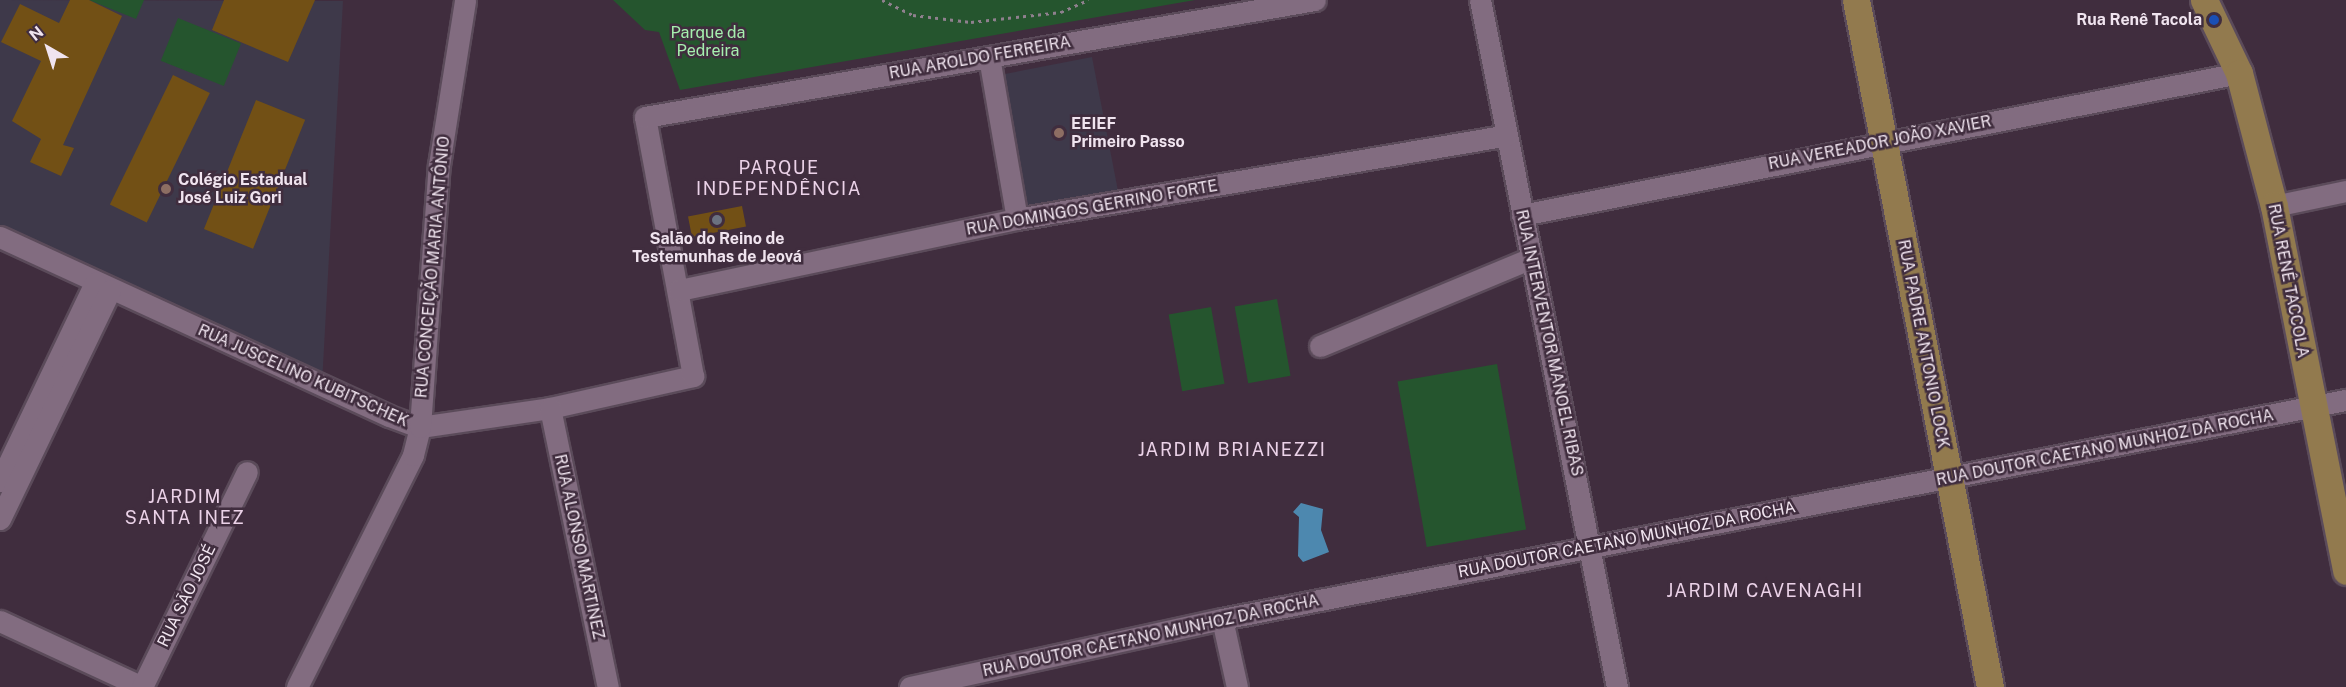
<!DOCTYPE html>
<meta charset="utf-8">
<style>
body{margin:0}
#map{position:relative;width:2346px;height:687px;overflow:hidden;background:#402d3e;font-family:"Public Sans",sans-serif}
div>[style]{position:absolute}
.education>*{inset:0;background:#3e394a;transform-origin:0 0}
.green>*{inset:0;background:#25552e;transform-origin:0 0}
.water>*{inset:0;background:#4d88af}
.building>*{inset:0;background:#725015;transform-origin:0 0}
.path>*{height:3px;margin-top:-1.5px;transform-origin:0;background:repeating-linear-gradient(90deg,#8f808e 0 3px,transparent 0 7.5px)}
.roads{filter:drop-shadow(2px 0 #5b4b5a) drop-shadow(-2px 0 #5b4b5a) drop-shadow(0 2px #5b4b5a) drop-shadow(0 -2px #5b4b5a)}
.minor>*{height:21px;margin:-10.5px;padding:0 10.5px;transform-origin:10.5px;border-radius:10.5px;background:#826c80}
.major>*{height:27px;margin:-13.5px;padding:0 13.5px;transform-origin:13.5px;border-radius:13.5px;background:#927a4e}
.dots>*{width:16px;height:16px;translate:-50% -50%;box-sizing:border-box;border:3px solid #402d3e;border-radius:50%}
span{translate:-50% -50%;white-space:nowrap;text-align:center;line-height:1.15;-webkit-text-stroke:5px #402d3e;paint-order:stroke}
.poi-label{font-size:16px;color:#f0e4ef;font-weight:700}
.right{translate:-100% -50%;text-align:right}
.left{translate:0 -50%;text-align:left}
.park-label{font-size:16px;color:#a6f0af}
.street-label{font-size:16px;color:#f0e4ef}
.neighbourhood-label{font-size:18px;color:#ebd2e8;letter-spacing:1.5px}
.north{position:absolute;left:18px;top:18px;width:60px;height:60px;-webkit-text-stroke:4px #402d3e;paint-order:stroke;rotate:321deg;font-size:16px;font-weight:700;line-height:24px;text-align:center;color:#f0e4ef}
.north::after{content:'';display:block;margin:auto;width:21px;height:27px;background:#f0e4ef;clip-path:polygon(50% 0,100% 100%,50% 72%,0 100%)}
</style>
<div id="map">
<div class="education">
<div style="clip-path:polygon(0 0,343px 1px,322px 384px,0 235px)"></div>
<div style="left:1092px;top:57px;width:138px;height:94px;rotate:79deg"></div>
</div>
<div class="green">
<div style="clip-path:polygon(89px 0,144px 0,136px 19px)"></div>
<div style="clip-path:polygon(613px 0,1195px 0,680px 90px,659px 32px,645px 30px)"></div>
<div style="left:178px;top:18px;width:68px;height:46px;rotate:22deg"></div>
<div style="left:1277px;top:299px;width:78px;height:43px;rotate:80deg"></div>
<div style="left:1211px;top:307px;width:78px;height:43px;rotate:80deg"></div>
<div style="left:1497px;top:364px;width:168px;height:101px;rotate:80deg"></div>
</div>
<div class="water">
<div style="clip-path:polygon(1301px 503px,1323px 509px,1321px 530px,1329px 552px,1303px 562px,1298px 556px,1299px 517px,1293px 512px)"></div>
</div>
<div class="building">
<div style="clip-path:polygon(70px 0,89px 0,122px 16px,63px 145px,74px 148px,61px 176px,30px 162px,41px 139px,12px 121px,41px 61px,1px 42px,20px 4px,59px 23px)"></div>
<div style="clip-path:polygon(224px 0,315px 0,288px 62px,212px 30px)"></div>
<div style="left:173px;top:75px;width:41px;height:144px;rotate:26deg"></div>
<div style="left:256px;top:100px;width:53px;height:139px;rotate:22deg"></div>
<div style="left:742px;top:206px;width:21px;height:55px;rotate:79deg"></div>
</div>
<div class="path">
<div style="left:882px;top:0;width:34px;rotate:26deg"></div>
<div style="left:913px;top:15px;width:58px;rotate:6.9deg"></div>
<div style="left:971px;top:22px;width:91px;rotate:-6.3deg"></div>
<div style="left:1061px;top:12px;width:30px;rotate:-24deg"></div>
</div>
<div class="roads">
<div class="minor">
<div style="left:1480px;top:0;width:701px;rotate:78.72deg"></div>
<div style="left:989px;top:57px;width:164px;rotate:80.2deg"></div>
<div style="left:2274px;top:206px;width:74px;rotate:-11.8deg"></div>
<div style="left:1522px;top:215px;width:731px;rotate:-11.2deg"></div>
<div style="left:0;top:237px;width:428px;rotate:24.7deg"></div>
<div style="left:389px;top:416px;width:33px;rotate:20deg"></div>
<div style="left:420px;top:427px;width:131px;rotate:-8.3deg"></div>
<div style="left:550px;top:408px;width:147px;rotate:-12.6deg"></div>
<div style="left:693px;top:376px;width:263px;rotate:-100.5deg"></div>
<div style="left:645px;top:117px;width:680px;rotate:-9.91deg"></div>
<div style="left:679px;top:290px;width:345px;rotate:-11.9deg"></div>
<div style="left:1017px;top:219px;width:496px;rotate:-9.7deg"></div>
<div style="left:1320px;top:346px;width:229px;rotate:-22.6deg"></div>
<div style="left:550px;top:408px;width:285px;rotate:78.3deg"></div>
<div style="left:0;top:481px;width:220px;rotate:-64.4deg"></div>
<div style="left:0;top:519px;width:254px;rotate:-64.3deg"></div>
<div style="left:1222px;top:619px;width:70px;rotate:77.6deg"></div>
<div style="left:0;top:621px;width:157px;rotate:24.9deg"></div>
<div style="left:142px;top:687px;width:239px;rotate:-64deg"></div>
<div style="left:297px;top:687px;width:259px;rotate:-63.4deg"></div>
<div style="left:413px;top:455px;width:29px;rotate:-76deg"></div>
<div style="left:420px;top:427px;width:263px;rotate:-85.9deg"></div>
<div style="left:439px;top:165px;width:167px;rotate:-81deg"></div>
<div style="left:910px;top:687px;width:319px;rotate:-12.3deg"></div>
<div style="left:1222px;top:619px;width:1145px;rotate:-11.03deg"></div>
</div>
<div class="major">
<div style="left:1856px;top:0;width:700px;rotate:78.96deg"></div>
<div style="left:2204px;top:0;width:81px;rotate:64.4deg"></div>
<div style="left:2239px;top:73px;width:138px;rotate:75.3deg"></div>
<div style="left:2274px;top:206px;width:372px;rotate:78.8deg"></div>
</div>
</div>
<div class="dots">
<div style="left:2214px;top:20px;background:#1a4fb4"></div>
<div style="left:1059px;top:133px;background:#8d6e63"></div>
<div style="left:166px;top:189px;background:#8d6e63"></div>
<div style="left:717px;top:220px;background:#6b7280"></div>
</div>
<div class="poi-label">
<span class="right" style="left:2202px;top:20px">Rua Renê Tacola</span>
<span class="left" style="left:1071px;top:133px">EEIEF<br>Primeiro Passo</span>
<span class="left" style="left:178px;top:189px">Colégio Estadual<br>José Luiz Gori</span>
<span style="left:717px;top:248px">Salão do Reino de<br>Testemunhas de Jeová</span>
</div>
<div class="park-label">
<span style="left:708px;top:42px">Parque da<br>Pedreira</span>
</div>
<div class="street-label">
<span style="left:980px;top:58px;rotate:-10deg">RUA AROLDO FERREIRA</span>
<span style="left:1880px;top:143px;rotate:-11deg">RUA VEREADOR JOÃO XAVIER</span>
<span style="left:1092px;top:208px;rotate:-10deg">RUA DOMINGOS GERRINO FORTE</span>
<span style="left:433px;top:267px;rotate:-85deg">RUA CONCEIÇÃO MARIA ANTÔNIO</span>
<span style="left:2288px;top:281px;rotate:79deg">RUA RENÊ TACCOLA</span>
<span style="left:1549px;top:343px;rotate:78deg">RUA INTERVENTOR MANOEL RIBAS</span>
<span style="left:1923px;top:344px;rotate:79deg">RUA PADRE ANTONIO LOCK</span>
<span style="left:303px;top:376px;rotate:24deg">RUA JUSCELINO KUBITSCHEK</span>
<span style="left:2105px;top:448px;rotate:-11deg">RUA DOUTOR CAETANO MUNHOZ DA ROCHA</span>
<span style="left:1627px;top:540px;rotate:-11deg">RUA DOUTOR CAETANO MUNHOZ DA ROCHA</span>
<span style="left:579px;top:547px;rotate:78deg">RUA ALONSO MARTINEZ</span>
<span style="left:187px;top:596px;rotate:-64deg">RUA SÃO JOSÉ</span>
<span style="left:1151px;top:636px;rotate:-12deg">RUA DOUTOR CAETANO MUNHOZ DA ROCHA</span>
</div>
<div class="neighbourhood-label">
<span style="left:779px;top:179px">PARQUE<br>INDEPENDÊNCIA</span>
<span style="left:1232px;top:450px">JARDIM BRIANEZZI</span>
<span style="left:185px;top:508px">JARDIM<br>SANTA INEZ</span>
<span style="left:1765px;top:591px">JARDIM CAVENAGHI</span>
</div>
<div class="north">N</div>
</div>
